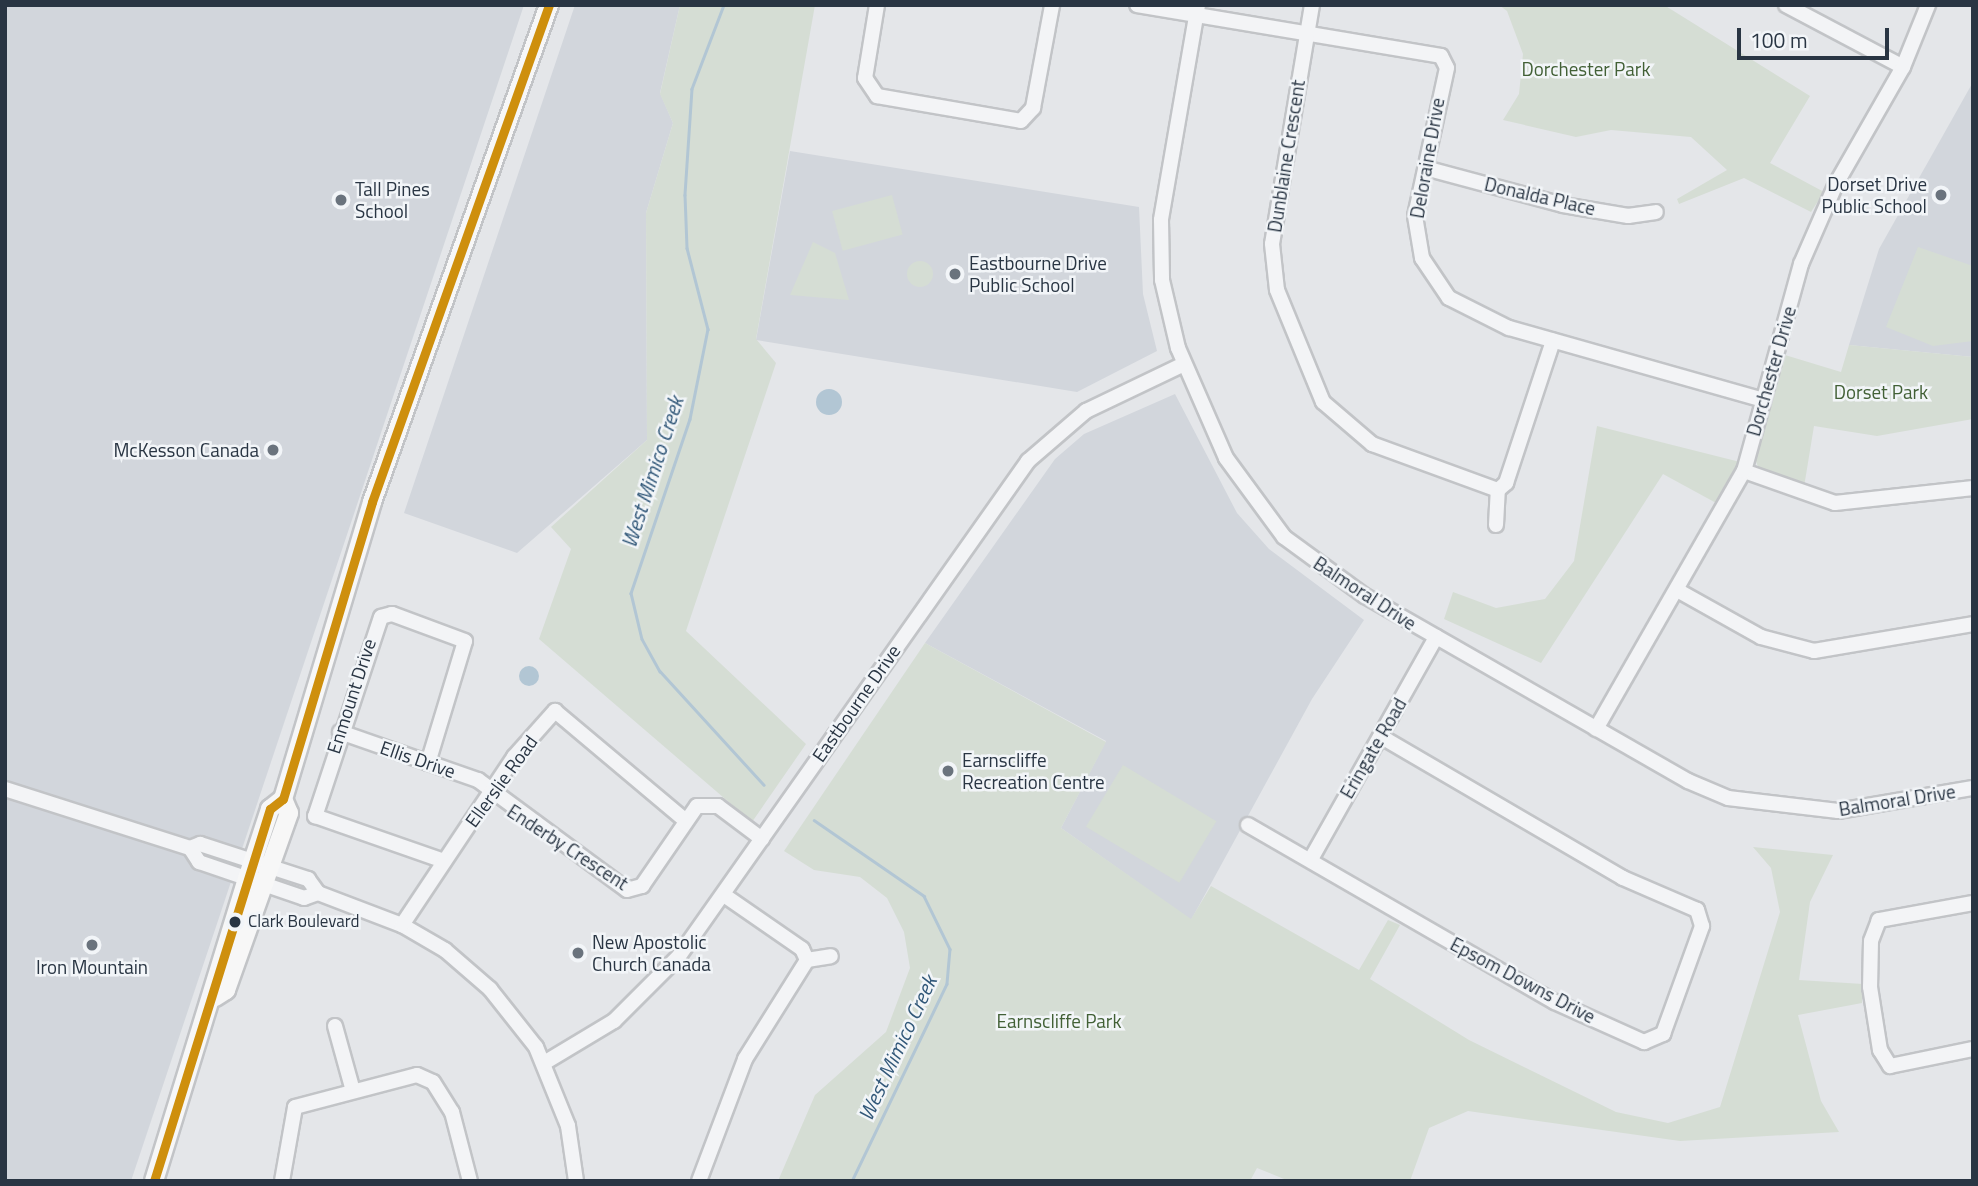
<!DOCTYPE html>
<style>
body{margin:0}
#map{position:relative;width:1978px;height:1186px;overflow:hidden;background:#e4e6e9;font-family:"Titillium Web",sans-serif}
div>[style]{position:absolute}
.built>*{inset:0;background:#d2d6dc}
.green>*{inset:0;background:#d5ddd4;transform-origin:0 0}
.round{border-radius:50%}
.water>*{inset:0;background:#b2c6d4}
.stream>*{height:2.5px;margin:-1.25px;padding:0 1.25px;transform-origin:1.25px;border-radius:1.25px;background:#b2c6d4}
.roads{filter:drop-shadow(2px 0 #c2c4c7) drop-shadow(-2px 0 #c2c4c7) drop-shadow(0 2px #c2c4c7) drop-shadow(0 -2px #c2c4c7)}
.minor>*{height:14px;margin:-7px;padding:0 7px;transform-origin:7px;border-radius:7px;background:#f3f4f6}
.major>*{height:18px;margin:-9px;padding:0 9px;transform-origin:9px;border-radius:9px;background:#f7f7f7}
.bus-1>*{height:9px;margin:-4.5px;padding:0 4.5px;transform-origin:4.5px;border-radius:4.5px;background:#ce8f0d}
.dots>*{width:19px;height:19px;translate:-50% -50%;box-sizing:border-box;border:4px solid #f2f5f8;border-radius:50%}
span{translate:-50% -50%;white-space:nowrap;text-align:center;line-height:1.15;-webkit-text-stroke:5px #f2f5f8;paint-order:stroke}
.bus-label{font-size:17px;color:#293543}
.left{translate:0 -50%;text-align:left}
.park-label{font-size:19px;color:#426036}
.street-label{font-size:19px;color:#293543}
.poi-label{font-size:19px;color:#293543}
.right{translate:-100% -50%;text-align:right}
.water-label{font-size:21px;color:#325879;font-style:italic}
.frame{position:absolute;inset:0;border:7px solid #293543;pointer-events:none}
.scale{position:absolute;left:1737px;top:28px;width:152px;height:32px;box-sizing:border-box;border:4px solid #293543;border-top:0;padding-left:9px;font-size:21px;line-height:24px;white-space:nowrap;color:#293543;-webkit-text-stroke:5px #f2f5f8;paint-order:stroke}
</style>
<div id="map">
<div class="built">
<div style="clip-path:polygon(5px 5px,524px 5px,131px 1181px,5px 1181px)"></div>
<div style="clip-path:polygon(575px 5px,680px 5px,660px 93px,673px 123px,646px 213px,647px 440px,517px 553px,404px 513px)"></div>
<div style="clip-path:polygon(1973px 82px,1973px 357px,1849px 345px,1879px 249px)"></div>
<div style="clip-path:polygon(790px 151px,1139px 207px,1143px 294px,1157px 351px,1077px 392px,756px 340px)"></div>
<div style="clip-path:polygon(1175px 394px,1237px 513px,1269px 549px,1364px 620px,1312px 699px,1191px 920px,1061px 828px,1106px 741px,925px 643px,1055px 459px,1084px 434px)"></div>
</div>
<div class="green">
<div style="clip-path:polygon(680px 5px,815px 5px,756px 339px,776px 363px,686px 631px,806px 744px,752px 822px,539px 639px,571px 549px,551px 527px,647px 440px,646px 213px,673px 123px,660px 94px)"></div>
<div style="clip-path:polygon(1499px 5px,1664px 5px,1810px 96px,1770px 163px,1824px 192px,1811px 212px,1744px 178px,1679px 204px,1677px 199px,1727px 170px,1691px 137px,1611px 130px,1576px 137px,1503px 120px,1519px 94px,1523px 54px,1507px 11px)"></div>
<div style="left:892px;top:195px;width:41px;height:62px;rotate:75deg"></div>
<div style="clip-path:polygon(813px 242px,835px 253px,849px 300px,790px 295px)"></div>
<div style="clip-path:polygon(1918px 247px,1973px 266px,1973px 341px,1933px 346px,1886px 327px)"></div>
<div class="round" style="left:907px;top:261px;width:26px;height:26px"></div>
<div style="clip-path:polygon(1849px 345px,1973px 357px,1973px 419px,1877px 436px,1814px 426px,1804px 487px,1759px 469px,1755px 459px,1785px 355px,1841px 372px)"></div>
<div style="clip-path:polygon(1597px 426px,1740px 462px,1718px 504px,1663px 474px,1541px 663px,1444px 619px,1453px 592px,1496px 608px,1545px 599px,1574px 561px)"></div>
<div style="clip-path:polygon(925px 643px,1106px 742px,1061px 828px,1191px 919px,1211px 886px,1359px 970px,1388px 920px,1400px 925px,1370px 979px,1469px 1040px,1616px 1112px,1668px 1123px,1720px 1107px,1780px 912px,1771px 868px,1753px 847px,1833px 855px,1810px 902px,1799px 980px,1863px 984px,1862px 1003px,1798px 1015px,1821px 1101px,1839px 1132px,1680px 1141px,1468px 1111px,1429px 1128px,1410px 1181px,1289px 1181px,1257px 1168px,1250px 1181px,778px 1181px,815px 1095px,886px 1032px,910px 968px,904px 932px,887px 898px,860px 877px,814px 870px,784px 851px)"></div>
<div style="left:1123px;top:765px;width:109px;height:72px;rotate:31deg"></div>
</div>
<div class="water">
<div class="round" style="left:816px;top:389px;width:26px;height:26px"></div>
<div class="round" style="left:519px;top:666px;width:20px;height:20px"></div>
</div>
<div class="stream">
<div style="left:724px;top:5px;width:90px;rotate:110.9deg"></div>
<div style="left:692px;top:89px;width:106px;rotate:93.8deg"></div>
<div style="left:685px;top:195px;width:53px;rotate:87.8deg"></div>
<div style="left:687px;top:248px;width:84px;rotate:75.5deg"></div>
<div style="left:708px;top:329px;width:92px;rotate:101.3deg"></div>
<div style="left:690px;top:419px;width:184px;rotate:108.7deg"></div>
<div style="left:631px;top:593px;width:47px;rotate:76.6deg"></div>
<div style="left:642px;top:639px;width:37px;rotate:61deg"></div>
<div style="left:660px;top:671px;width:154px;rotate:47.6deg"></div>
<div style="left:814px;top:820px;width:134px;rotate:34.6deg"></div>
<div style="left:924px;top:896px;width:59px;rotate:63.9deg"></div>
<div style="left:950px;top:949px;width:35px;rotate:95deg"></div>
<div style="left:947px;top:984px;width:219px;rotate:115.7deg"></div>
</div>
<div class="roads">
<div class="minor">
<div style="left:877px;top:5px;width:74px;rotate:99.3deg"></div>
<div style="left:865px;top:78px;width:22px;rotate:56deg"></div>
<div style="left:877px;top:96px;width:146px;rotate:9.8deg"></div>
<div style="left:1021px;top:121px;width:18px;rotate:-47deg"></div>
<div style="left:1033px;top:108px;width:105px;rotate:-79.5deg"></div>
<div style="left:1137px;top:5px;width:308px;rotate:9.5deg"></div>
<div style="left:1441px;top:56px;width:13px;rotate:63deg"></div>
<div style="left:1447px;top:68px;width:151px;rotate:102.2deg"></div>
<div style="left:1415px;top:216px;width:43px;rotate:80.5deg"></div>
<div style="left:1422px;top:258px;width:48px;rotate:56deg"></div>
<div style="left:1449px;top:298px;width:67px;rotate:26.6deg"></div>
<div style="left:1509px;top:328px;width:264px;rotate:15.8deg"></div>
<div style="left:1198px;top:5px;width:218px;rotate:99.8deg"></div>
<div style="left:1161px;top:220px;width:60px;rotate:89deg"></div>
<div style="left:1162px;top:280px;width:70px;rotate:76.8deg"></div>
<div style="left:1178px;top:348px;width:120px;rotate:66.4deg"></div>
<div style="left:1226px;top:458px;width:98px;rotate:53.7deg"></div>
<div style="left:1284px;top:537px;width:100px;rotate:36.1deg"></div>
<div style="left:1365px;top:596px;width:372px;rotate:29.8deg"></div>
<div style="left:1688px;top:781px;width:43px;rotate:23deg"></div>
<div style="left:1728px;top:798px;width:111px;rotate:6.7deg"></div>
<div style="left:1838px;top:811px;width:137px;rotate:-9.7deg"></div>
<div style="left:1312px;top:5px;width:242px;rotate:99.5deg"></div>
<div style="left:1272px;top:244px;width:46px;rotate:83.8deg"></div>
<div style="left:1277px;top:290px;width:121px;rotate:67.7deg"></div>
<div style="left:1323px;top:402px;width:65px;rotate:40.6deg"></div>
<div style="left:1372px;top:444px;width:134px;rotate:20.1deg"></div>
<div style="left:1498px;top:490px;width:11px;rotate:-41deg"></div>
<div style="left:1506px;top:483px;width:150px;rotate:-71.7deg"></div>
<div style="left:1786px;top:5px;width:132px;rotate:27.9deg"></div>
<div style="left:1425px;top:168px;width:143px;rotate:15deg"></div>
<div style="left:1563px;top:205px;width:66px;rotate:9.6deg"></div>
<div style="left:1628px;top:216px;width:28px;rotate:-8deg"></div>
<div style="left:1744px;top:471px;width:96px;rotate:19.4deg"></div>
<div style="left:1835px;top:503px;width:139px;rotate:-6.2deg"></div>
<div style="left:1496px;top:525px;width:35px;rotate:-87deg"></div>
<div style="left:1677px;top:590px;width:96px;rotate:29.2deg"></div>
<div style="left:1761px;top:637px;width:55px;rotate:14.8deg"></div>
<div style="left:1814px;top:651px;width:161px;rotate:-9.6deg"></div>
<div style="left:1596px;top:729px;width:297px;rotate:-60.2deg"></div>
<div style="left:1744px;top:471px;width:215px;rotate:-74.6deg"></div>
<div style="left:1801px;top:264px;width:87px;rotate:-66.4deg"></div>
<div style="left:1836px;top:184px;width:135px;rotate:-60.2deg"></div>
<div style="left:1903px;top:67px;width:67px;rotate:-68deg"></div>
<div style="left:340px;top:732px;width:146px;rotate:19.2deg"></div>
<div style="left:478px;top:780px;width:185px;rotate:36.4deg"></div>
<div style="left:627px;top:890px;width:16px;rotate:-15deg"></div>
<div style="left:642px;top:886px;width:97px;rotate:-55.5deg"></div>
<div style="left:697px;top:806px;width:21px"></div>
<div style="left:718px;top:806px;width:55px;rotate:36.9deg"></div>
<div style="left:428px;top:763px;width:127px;rotate:-73.1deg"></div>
<div style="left:465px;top:641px;width:78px;rotate:-159.7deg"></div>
<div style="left:392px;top:614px;width:11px;rotate:165deg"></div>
<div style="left:381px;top:617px;width:210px;rotate:108.3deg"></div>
<div style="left:315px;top:816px;width:137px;rotate:19.2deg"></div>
<div style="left:5px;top:789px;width:194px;rotate:17.7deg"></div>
<div style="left:190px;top:848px;width:17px;rotate:57deg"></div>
<div style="left:199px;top:862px;width:111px;rotate:18.9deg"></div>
<div style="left:304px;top:898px;width:15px;rotate:-20deg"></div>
<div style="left:1248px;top:825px;width:354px;rotate:30deg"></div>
<div style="left:1555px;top:1002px;width:98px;rotate:24.2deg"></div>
<div style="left:1644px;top:1042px;width:21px;rotate:-23deg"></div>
<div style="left:1663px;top:1034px;width:115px;rotate:-70.1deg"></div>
<div style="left:1702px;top:926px;width:17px;rotate:-107deg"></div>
<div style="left:1697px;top:910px;width:81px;rotate:-156.6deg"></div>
<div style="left:1623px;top:878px;width:281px;rotate:-149.7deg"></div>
<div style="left:190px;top:848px;width:11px;rotate:-22deg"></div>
<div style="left:200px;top:844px;width:114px;rotate:18deg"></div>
<div style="left:308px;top:879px;width:17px;rotate:54deg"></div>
<div style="left:318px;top:893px;width:90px;rotate:20.9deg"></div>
<div style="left:402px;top:925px;width:50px;rotate:30.2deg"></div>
<div style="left:445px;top:950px;width:60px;rotate:40.9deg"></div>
<div style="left:490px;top:989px;width:74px;rotate:51.6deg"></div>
<div style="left:536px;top:1047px;width:85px;rotate:67.9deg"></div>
<div style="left:568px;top:1126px;width:56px;rotate:81.7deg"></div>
<div style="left:1311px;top:859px;width:255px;rotate:-60.6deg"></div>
<div style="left:1973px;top:903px;width:96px;rotate:169.7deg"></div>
<div style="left:1879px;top:920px;width:22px;rotate:111deg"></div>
<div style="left:1871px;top:941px;width:46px;rotate:91.2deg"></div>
<div style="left:1870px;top:987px;width:64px;rotate:81deg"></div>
<div style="left:1880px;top:1050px;width:19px;rotate:58deg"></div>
<div style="left:1890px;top:1066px;width:85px;rotate:-11.6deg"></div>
<div style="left:402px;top:925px;width:202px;rotate:-56.3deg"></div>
<div style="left:514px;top:757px;width:62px;rotate:-48.3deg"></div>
<div style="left:555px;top:711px;width:170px;rotate:40deg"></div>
<div style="left:807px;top:960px;width:24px;rotate:-9deg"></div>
<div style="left:335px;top:1026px;width:67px;rotate:74.5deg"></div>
<div style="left:544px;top:1063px;width:82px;rotate:-31deg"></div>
<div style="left:614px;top:1021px;width:92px;rotate:-45deg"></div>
<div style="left:679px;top:956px;width:606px;rotate:-54.81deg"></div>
<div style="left:1028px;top:461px;width:77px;rotate:-40.8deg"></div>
<div style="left:1086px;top:411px;width:109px;rotate:-25.6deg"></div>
<div style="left:282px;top:1181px;width:75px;rotate:-80deg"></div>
<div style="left:295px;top:1107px;width:126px;rotate:-14.7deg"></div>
<div style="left:417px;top:1075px;width:17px;rotate:24deg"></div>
<div style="left:433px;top:1082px;width:36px;rotate:58deg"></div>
<div style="left:452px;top:1112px;width:71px;rotate:75.4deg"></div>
<div style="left:699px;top:1181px;width:130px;rotate:-69.3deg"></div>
<div style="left:745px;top:1059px;width:117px;rotate:-57.9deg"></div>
<div style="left:807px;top:960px;width:12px;rotate:-114deg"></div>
<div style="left:802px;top:949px;width:95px;rotate:-145.3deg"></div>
</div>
<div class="major">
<div style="left:215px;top:997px;width:13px;rotate:-32deg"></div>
<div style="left:226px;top:990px;width:188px;rotate:-70.4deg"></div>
<div style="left:289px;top:813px;width:15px;rotate:-113deg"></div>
<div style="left:154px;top:1181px;width:316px;rotate:-72.9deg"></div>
<div style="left:247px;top:879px;width:74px;rotate:-71.8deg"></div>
<div style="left:270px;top:809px;width:16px;rotate:-38deg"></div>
<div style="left:283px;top:799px;width:310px;rotate:-73.3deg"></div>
<div style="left:372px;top:502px;width:528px;rotate:-70.4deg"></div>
</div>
</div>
<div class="bus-1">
<div style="left:154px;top:1181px;width:390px;rotate:-72.7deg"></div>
<div style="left:270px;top:809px;width:16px;rotate:-38deg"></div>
<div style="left:283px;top:799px;width:310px;rotate:-73.3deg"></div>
<div style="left:372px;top:502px;width:528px;rotate:-70.4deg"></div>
</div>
<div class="dots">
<div style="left:1941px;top:195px;background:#6a737d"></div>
<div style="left:341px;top:200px;background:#6a737d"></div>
<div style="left:955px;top:274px;background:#6a737d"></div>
<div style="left:273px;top:450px;background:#6a737d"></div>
<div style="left:948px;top:771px;background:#6a737d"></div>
<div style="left:235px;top:922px;background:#293543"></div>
<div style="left:92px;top:945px;background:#6a737d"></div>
<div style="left:578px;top:953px;background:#6a737d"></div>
</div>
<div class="bus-label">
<span class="left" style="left:248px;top:922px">Clark Boulevard</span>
</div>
<div class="park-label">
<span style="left:1586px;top:69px">Dorchester Park</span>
<span style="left:1881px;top:392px">Dorset Park</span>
<span style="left:1059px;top:1021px">Earnscliffe Park</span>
</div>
<div class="street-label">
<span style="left:1286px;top:156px;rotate:-81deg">Dunblaine Crescent</span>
<span style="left:1427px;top:158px;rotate:-80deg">Deloraine Drive</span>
<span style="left:1540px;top:196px;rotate:13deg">Donalda Place</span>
<span style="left:1771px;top:371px;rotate:-74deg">Dorchester Drive</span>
<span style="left:1365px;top:593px;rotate:33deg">Balmoral Drive</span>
<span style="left:351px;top:696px;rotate:-72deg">Enmount Drive</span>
<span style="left:856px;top:703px;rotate:-55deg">Eastbourne Drive</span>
<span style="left:1373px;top:748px;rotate:-60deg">Eringate Road</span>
<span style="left:418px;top:759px;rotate:19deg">Ellis Drive</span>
<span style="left:501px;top:781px;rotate:-54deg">Ellerslie Road</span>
<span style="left:1897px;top:800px;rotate:-9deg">Balmoral Drive</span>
<span style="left:568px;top:847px;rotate:33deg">Enderby Crescent</span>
<span style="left:1523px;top:980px;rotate:28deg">Epsom Downs Drive</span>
</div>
<div class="poi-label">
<span class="right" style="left:1927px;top:195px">Dorset Drive<br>Public School</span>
<span class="left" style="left:355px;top:200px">Tall Pines<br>School</span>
<span class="left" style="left:969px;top:274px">Eastbourne Drive<br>Public School</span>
<span class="right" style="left:259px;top:450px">McKesson Canada</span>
<span class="left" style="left:962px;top:771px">Earnscliffe<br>Recreation Centre</span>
<span class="left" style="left:592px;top:953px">New Apostolic<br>Church Canada</span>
<span style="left:92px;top:967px">Iron Mountain</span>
</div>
<div class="water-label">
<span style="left:652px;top:472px;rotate:-72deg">West Mimico Creek</span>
<span style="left:897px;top:1048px;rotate:-65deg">West Mimico Creek</span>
</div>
<div class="frame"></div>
<div class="scale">100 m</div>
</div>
